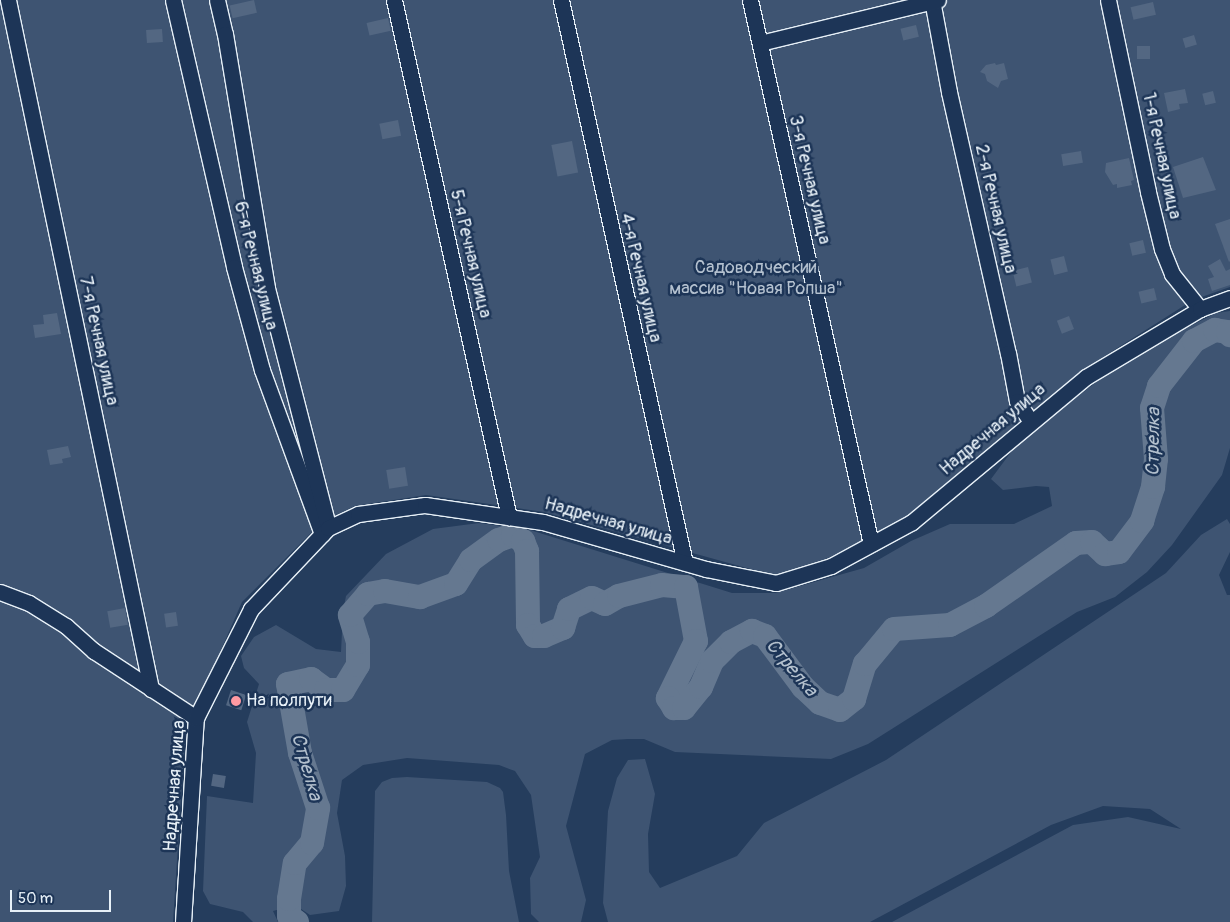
<!DOCTYPE html>
<meta charset="utf-8">
<style>
body{margin:0}
#map{position:relative;width:1230px;height:922px;overflow:hidden;background:#253d5d;font-family:Pangolin,sans-serif}
div>[style]{position:absolute}
.green>*{inset:0;background:#3e5472}
.river>*{height:24px;margin:-12px;padding:0 12px;transform-origin:12px;border-radius:12px;background:#657890}
.building>*{inset:0;background:#536782;transform-origin:0 0}
.roads{filter:drop-shadow(1px 0 #e8f1f8) drop-shadow(-1px 0 #e8f1f8) drop-shadow(0 1px #e8f1f8) drop-shadow(0 -1px #e8f1f8)}
.minor>*{height:15px;margin:-7.5px;padding:0 7.5px;transform-origin:7.5px;border-radius:7.5px;background:#1d3557}
.dots>*{width:14px;height:14px;translate:-50% -50%;box-sizing:border-box;border:2px solid #1d3557;border-radius:50%}
span{translate:-50% -50%;white-space:nowrap;text-align:center;line-height:1.15;-webkit-text-stroke:5px #1d3557;paint-order:stroke}
.street-label{font-size:18px;color:#e8f1f8}
.park-label{font-size:18px;color:#b5c2d0}
.poi-label{font-size:18px;color:#e8f1f8}
.left{translate:0 -50%;text-align:left}
.water-label{font-size:19px;color:#b4c1ce;font-style:italic}
.scale{position:absolute;left:10px;top:890px;width:101px;height:22px;box-sizing:border-box;border:2px solid #e8f1f8;border-top:0;padding-left:6px;font-size:15px;line-height:18px;white-space:nowrap;color:#e8f1f8;-webkit-text-stroke:4px #1d3557;paint-order:stroke}
</style>
<div id="map">
<div class="green">
<div style="clip-path:polygon(0 0,1230px 0,1230px 287px,1193px 300px,1081px 371px,909px 517px,828px 558px,776px 576px,544px 512px,426px 495px,355px 506px,323px 521px,242px 602px,209px 677px,186px 722px,173px 922px,0 922px)"></div>
<div style="clip-path:polygon(1230px 311px,1230px 448px,1222px 475px,1172px 545px,1147px 572px,1115px 597px,1077px 612px,868px 744px,831px 759px,675px 752px,644px 739px,628px 739px,612px 740px,585px 754px,566px 826px,586px 900px,581px 922px,539px 922px,531px 914px,530px 878px,540px 857px,531px 795px,515px 771px,499px 765px,407px 758px,363px 765px,342px 780px,337px 813px,345px 856px,346px 886px,339px 911px,310px 915px,295px 905px,273px 911px,278px 922px,253px 922px,243px 912px,210px 904px,203px 891px,207px 796px,253px 803px,256px 753px,247px 722px,259px 684px,244px 668px,241px 656px,254px 637px,276px 625px,316px 649px,341px 652px,343px 611px,346px 596px,386px 554px,433px 529px,479px 523px,530px 530px,732px 593px,775px 593px,864px 568px,911px 541px,950px 524px,1014px 524px,1052px 506px,1049px 487px,1036px 486px,1003px 490px,991px 479px,1017px 444px,1100px 379px,1163px 340px,1216px 313px)"></div>
<div style="clip-path:polygon(1227px 519px,1230px 524px,1230px 552px,1219px 575px,1227px 595px,1230px 595px,1230px 922px,892px 922px,1073px 825px,1128px 817px,1181px 829px,1150px 809px,1103px 806px,1051px 825px,870px 922px,608px 922px,603px 903px,608px 811px,617px 778px,628px 760px,645px 759px,655px 794px,648px 834px,649px 872px,660px 888px,737px 856px,764px 823px,886px 760px,1166px 573px,1201px 535px)"></div>
<div style="clip-path:polygon(407px 777px,487px 782px,500px 788px,503px 792px,506px 815px,509px 871px,519px 922px,372px 922px,375px 791px,382px 782px,392px 778px)"></div>
</div>
<div class="river">
<div style="left:297px;top:922px;width:10px;rotate:-143deg"></div>
<div style="left:289px;top:916px;width:17px;rotate:-90deg"></div>
<div style="left:289px;top:899px;width:36px;rotate:-81deg"></div>
<div style="left:295px;top:863px;width:26px;rotate:-50deg"></div>
<div style="left:312px;top:843px;width:36px;rotate:-80deg"></div>
<div style="left:318px;top:808px;width:58px;rotate:-108.1deg"></div>
<div style="left:300px;top:753px;width:70px;rotate:-99.9deg"></div>
<div style="left:288px;top:684px;width:24px;rotate:-12deg"></div>
<div style="left:311px;top:679px;width:19px;rotate:36deg"></div>
<div style="left:326px;top:690px;width:17px"></div>
<div style="left:343px;top:690px;width:29px;rotate:-59deg"></div>
<div style="left:358px;top:665px;width:23px;rotate:-90deg"></div>
<div style="left:358px;top:642px;width:28px;rotate:-107deg"></div>
<div style="left:350px;top:615px;width:28px;rotate:-49deg"></div>
<div style="left:368px;top:594px;width:17px;rotate:-10deg"></div>
<div style="left:385px;top:591px;width:36px;rotate:10deg"></div>
<div style="left:420px;top:597px;width:38px;rotate:-20deg"></div>
<div style="left:456px;top:584px;width:28px;rotate:-58deg"></div>
<div style="left:471px;top:560px;width:34px;rotate:-36deg"></div>
<div style="left:499px;top:540px;width:15px;rotate:-20deg"></div>
<div style="left:513px;top:535px;width:12px;rotate:31deg"></div>
<div style="left:523px;top:541px;width:11px;rotate:68deg"></div>
<div style="left:527px;top:551px;width:74px;rotate:89.2deg"></div>
<div style="left:528px;top:625px;width:13px;rotate:58deg"></div>
<div style="left:535px;top:636px;width:9px"></div>
<div style="left:544px;top:636px;width:21px;rotate:-23deg"></div>
<div style="left:563px;top:628px;width:20px;rotate:-72deg"></div>
<div style="left:569px;top:609px;width:25px;rotate:-26deg"></div>
<div style="left:592px;top:598px;width:14px;rotate:25deg"></div>
<div style="left:605px;top:604px;width:16px;rotate:-30deg"></div>
<div style="left:619px;top:596px;width:44px;rotate:-14.3deg"></div>
<div style="left:662px;top:585px;width:24px;rotate:5deg"></div>
<div style="left:686px;top:587px;width:55px;rotate:79.5deg"></div>
<div style="left:696px;top:641px;width:64px;rotate:116.2deg"></div>
<div style="left:668px;top:698px;width:12px;rotate:59deg"></div>
<div style="left:674px;top:708px;width:10px"></div>
<div style="left:684px;top:708px;width:27px;rotate:-51deg"></div>
<div style="left:701px;top:687px;width:28px;rotate:-67deg"></div>
<div style="left:712px;top:661px;width:27px;rotate:-45deg"></div>
<div style="left:731px;top:642px;width:24px;rotate:-28deg"></div>
<div style="left:752px;top:631px;width:14px;rotate:21deg"></div>
<div style="left:765px;top:636px;width:64px;rotate:53.3deg"></div>
<div style="left:803px;top:687px;width:23px;rotate:43deg"></div>
<div style="left:820px;top:703px;width:21px;rotate:19deg"></div>
<div style="left:840px;top:710px;width:18px;rotate:-38deg"></div>
<div style="left:854px;top:699px;width:37px;rotate:-73deg"></div>
<div style="left:865px;top:664px;width:45px;rotate:-50.4deg"></div>
<div style="left:894px;top:629px;width:56px;rotate:-4.1deg"></div>
<div style="left:950px;top:625px;width:41px;rotate:-27.8deg"></div>
<div style="left:986px;top:606px;width:110px;rotate:-35deg"></div>
<div style="left:1076px;top:543px;width:16px;rotate:-4deg"></div>
<div style="left:1092px;top:542px;width:18px;rotate:43deg"></div>
<div style="left:1105px;top:554px;width:14px;rotate:-8deg"></div>
<div style="left:1119px;top:552px;width:39px;rotate:-53deg"></div>
<div style="left:1142px;top:521px;width:36px;rotate:-72deg"></div>
<div style="left:1153px;top:487px;width:28px;rotate:-84deg"></div>
<div style="left:1156px;top:459px;width:51px;rotate:-94.5deg"></div>
<div style="left:1152px;top:408px;width:23px;rotate:-72deg"></div>
<div style="left:1159px;top:386px;width:57px;rotate:-52.1deg"></div>
<div style="left:1194px;top:341px;width:24px;rotate:-28deg"></div>
<div style="left:1215px;top:330px;width:13px;rotate:9deg"></div>
<div style="left:1228px;top:332px;width:4px;rotate:56deg"></div>
</div>
<div class="building">
<div style="left:254px;top:0;width:13px;height:25px;rotate:77deg"></div>
<div style="left:1153px;top:2px;width:13px;height:23px;rotate:77deg"></div>
<div style="left:388px;top:18px;width:13px;height:22px;rotate:77deg"></div>
<div style="left:916px;top:25px;width:12px;height:16px;rotate:76deg"></div>
<div style="left:162px;top:29px;width:13px;height:16px;rotate:86deg"></div>
<div style="left:1194px;top:35px;width:10px;height:12px;rotate:73deg"></div>
<div style="left:1137px;top:46px;width:13px;height:13px"></div>
<div style="clip-path:polygon(995px 63px,996px 65px,1004px 63px,1008px 79px,1001px 81px,998px 88px,987px 81px,985px 74px,980px 72px,986px 65px)"></div>
<div style="clip-path:polygon(1185px 89px,1188px 103px,1179px 104px,1180px 109px,1168px 112px,1164px 93px)"></div>
<div style="left:1213px;top:91px;width:12px;height:11px;rotate:76deg"></div>
<div style="left:398px;top:120px;width:16px;height:19px;rotate:79deg"></div>
<div style="left:572px;top:141px;width:32px;height:21px;rotate:79deg"></div>
<div style="left:1081px;top:151px;width:12px;height:20px;rotate:81deg"></div>
<div style="clip-path:polygon(1203px 157px,1216px 190px,1183px 198px,1173px 167px)"></div>
<div style="clip-path:polygon(1129px 158px,1134px 180px,1131px 181px,1132px 185px,1117px 188px,1117px 184px,1113px 185px,1105px 172px,1106px 163px)"></div>
<div style="clip-path:polygon(1230px 219px,1230px 261px,1229px 262px,1215px 224px)"></div>
<div style="left:1143px;top:240px;width:13px;height:14px;rotate:77deg"></div>
<div style="left:1064px;top:256px;width:16px;height:14px;rotate:76deg"></div>
<div style="clip-path:polygon(1220px 259px,1226px 271px,1230px 269px,1230px 285px,1212px 291px,1208px 279px,1214px 277px,1208px 266px)"></div>
<div style="left:1028px;top:267px;width:16px;height:16px;rotate:76deg"></div>
<div style="left:1154px;top:288px;width:12px;height:16px;rotate:76deg"></div>
<div style="clip-path:polygon(57px 313px,61px 334px,35px 338px,33px 325px,44px 324px,43px 315px)"></div>
<div style="left:1069px;top:316px;width:14px;height:13px;rotate:69deg"></div>
<div style="clip-path:polygon(68px 446px,71px 457px,62px 459px,63px 463px,50px 465px,47px 450px)"></div>
<div style="left:405px;top:467px;width:19px;height:19px;rotate:81deg"></div>
<div style="left:125px;top:608px;width:17px;height:18px;rotate:80deg"></div>
<div style="left:176px;top:612px;width:14px;height:12px;rotate:82deg"></div>
<div style="left:231px;top:690px;width:16px;height:16px;rotate:18deg"></div>
<div style="left:213px;top:774px;width:13px;height:12px;rotate:9deg"></div>
</div>
<div class="roads">
<div class="minor">
<div style="left:8px;top:0;width:704px;rotate:78.27deg"></div>
<div style="left:173px;top:0;width:274px;rotate:77.1deg"></div>
<div style="left:234px;top:267px;width:107px;rotate:74.8deg"></div>
<div style="left:262px;top:370px;width:175px;rotate:69.9deg"></div>
<div style="left:217px;top:0;width:35px;rotate:77deg"></div>
<div style="left:225px;top:34px;width:257px;rotate:80.6deg"></div>
<div style="left:267px;top:288px;width:242px;rotate:75.6deg"></div>
<div style="left:394px;top:0;width:530px;rotate:77.46deg"></div>
<div style="left:561px;top:0;width:576px;rotate:77.58deg"></div>
<div style="left:750px;top:0;width:557px;rotate:77.46deg"></div>
<div style="left:932px;top:0;width:94px;rotate:79.5deg"></div>
<div style="left:949px;top:92px;width:268px;rotate:77.3deg"></div>
<div style="left:1008px;top:353px;width:49px;rotate:79.4deg"></div>
<div style="left:1017px;top:401px;width:25px;rotate:56deg"></div>
<div style="left:1108px;top:0;width:196px;rotate:78.2deg"></div>
<div style="left:1148px;top:192px;width:59px;rotate:76.2deg"></div>
<div style="left:1162px;top:249px;width:27px;rotate:68deg"></div>
<div style="left:1172px;top:274px;width:45px;rotate:51.3deg"></div>
<div style="left:760px;top:43px;width:183px;rotate:-13.6deg"></div>
<div style="left:0;top:592px;width:31px;rotate:21deg"></div>
<div style="left:29px;top:603px;width:44px;rotate:31.9deg"></div>
<div style="left:66px;top:626px;width:38px;rotate:42deg"></div>
<div style="left:94px;top:651px;width:122px;rotate:33.3deg"></div>
<div style="left:183px;top:922px;width:204px;rotate:-86.4deg"></div>
<div style="left:196px;top:718px;width:122px;rotate:-63.2deg"></div>
<div style="left:251px;top:609px;width:112px;rotate:-46.5deg"></div>
<div style="left:328px;top:528px;width:33px;rotate:-25deg"></div>
<div style="left:358px;top:514px;width:68px;rotate:-7.7deg"></div>
<div style="left:425px;top:505px;width:119px;rotate:8.2deg"></div>
<div style="left:543px;top:522px;width:170px;rotate:16.1deg"></div>
<div style="left:706px;top:569px;width:71px;rotate:11.3deg"></div>
<div style="left:776px;top:583px;width:58px;rotate:-17.2deg"></div>
<div style="left:831px;top:566px;width:92px;rotate:-28.5deg"></div>
<div style="left:912px;top:522px;width:226px;rotate:-39.8deg"></div>
<div style="left:1086px;top:377px;width:133px;rotate:-30.8deg"></div>
<div style="left:1200px;top:309px;width:32px;rotate:-20deg"></div>
</div>
</div>
<div class="dots">
<div style="left:236px;top:701px;background:#ff9aa2"></div>
</div>
<div class="street-label">
<span style="left:1161px;top:156px;rotate:78deg">1-я Речная улица</span>
<span style="left:809px;top:180px;rotate:77deg">3-я Речная улица</span>
<span style="left:995px;top:209px;rotate:77deg">2-я Речная улица</span>
<span style="left:470px;top:254px;rotate:77deg">5-я Речная улица</span>
<span style="left:255px;top:266px;rotate:76deg">6-я Речная улица</span>
<span style="left:640px;top:278px;rotate:77deg">4-я Речная улица</span>
<span style="left:98px;top:341px;rotate:78deg">7-я Речная улица</span>
<span style="left:993px;top:430px;rotate:-40deg">Надречная улица</span>
<span style="left:608px;top:522px;rotate:16deg">Надречная улица</span>
<span style="left:175px;top:786px;rotate:-86deg">Надречная улица</span>
</div>
<div class="park-label">
<span style="left:756px;top:279px">Садоводческий<br>массив "Новая Ропша"</span>
</div>
<div class="poi-label">
<span class="left" style="left:246px;top:701px">На полпути</span>
</div>
<div class="water-label">
<span style="left:1154px;top:442px;rotate:-89deg">Стрелка</span>
<span style="left:791px;top:668px;rotate:50deg">Стрелка</span>
<span style="left:306px;top:767px;rotate:74deg">Стрелка</span>
</div>
<div class="scale">50 m</div>
</div>
